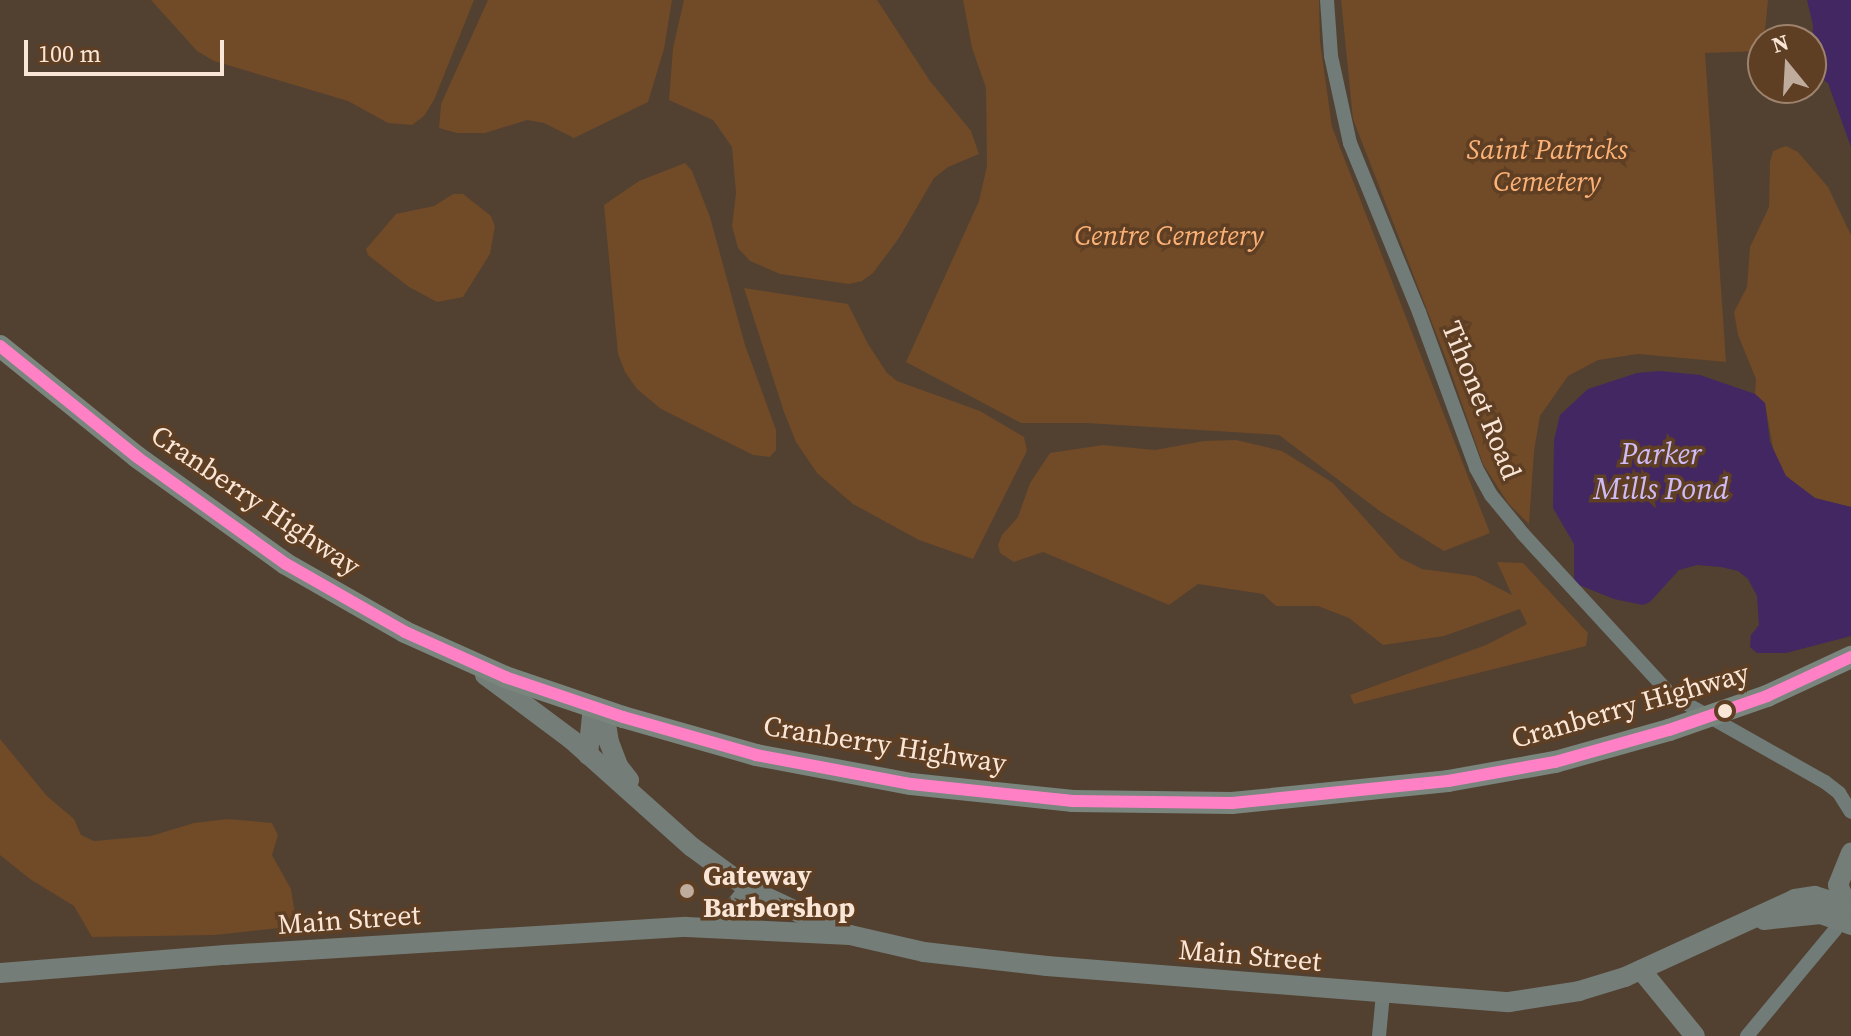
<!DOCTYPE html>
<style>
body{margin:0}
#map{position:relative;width:1851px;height:1036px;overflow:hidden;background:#524031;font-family:"Source Serif 4",serif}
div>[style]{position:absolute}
.green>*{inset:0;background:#714a27}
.water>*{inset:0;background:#422762}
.minor>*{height:14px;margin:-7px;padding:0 7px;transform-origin:7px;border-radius:7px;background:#717c78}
.secondary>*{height:20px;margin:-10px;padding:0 10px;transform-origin:10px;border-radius:10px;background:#747d77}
.primary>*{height:22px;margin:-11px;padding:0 11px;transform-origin:11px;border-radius:11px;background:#79857d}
.bus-1>*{height:12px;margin:-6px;padding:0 6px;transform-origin:6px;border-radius:6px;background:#ff80c5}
.dots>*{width:22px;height:22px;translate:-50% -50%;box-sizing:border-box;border:4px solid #5f3f24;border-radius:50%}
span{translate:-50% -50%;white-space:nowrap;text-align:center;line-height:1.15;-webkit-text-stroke:7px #5f3f24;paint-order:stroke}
.park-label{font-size:28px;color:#fcb277;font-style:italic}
.street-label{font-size:28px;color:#fae6d7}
.poi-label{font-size:28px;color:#fae6d7;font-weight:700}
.left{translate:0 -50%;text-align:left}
.water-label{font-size:30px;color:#cfbbf8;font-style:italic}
.north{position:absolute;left:1747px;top:24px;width:80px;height:80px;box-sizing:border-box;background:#5f3f24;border:2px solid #9d826c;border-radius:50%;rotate:342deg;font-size:22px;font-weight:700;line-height:32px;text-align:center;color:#fae6d7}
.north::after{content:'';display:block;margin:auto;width:28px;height:36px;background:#bfac9d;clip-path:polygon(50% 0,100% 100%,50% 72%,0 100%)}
.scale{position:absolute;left:24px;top:40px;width:200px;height:36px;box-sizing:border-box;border:4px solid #fae6d7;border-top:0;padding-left:10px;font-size:24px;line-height:28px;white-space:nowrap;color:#fae6d7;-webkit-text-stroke:6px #5f3f24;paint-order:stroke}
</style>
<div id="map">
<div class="green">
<div style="clip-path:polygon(151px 0,474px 0,434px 100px,424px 116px,412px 125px,388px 123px,348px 101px,214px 61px,197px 51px)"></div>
<div style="clip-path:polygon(488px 0,672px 0,664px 49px,648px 102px,574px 138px,544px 123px,527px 120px,485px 133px,457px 133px,439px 128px,441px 104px)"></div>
<div style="clip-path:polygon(684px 0,877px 0,930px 81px,971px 131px,979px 154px,948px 167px,934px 178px,899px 238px,873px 273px,862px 281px,849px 284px,780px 274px,750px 261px,738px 248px,732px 226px,736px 193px,732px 147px,713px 120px,669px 100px,673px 48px)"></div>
<div style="clip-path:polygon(963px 0,1319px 0,1320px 42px,1332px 127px,1490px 533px,1444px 551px,1381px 512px,1279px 435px,1086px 423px,1021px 423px,906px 362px,979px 201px,987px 166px,986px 88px,972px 48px)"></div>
<div style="clip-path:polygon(1341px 0,1768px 0,1763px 51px,1705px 53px,1726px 362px,1638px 354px,1598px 360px,1568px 376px,1540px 416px,1534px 451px,1529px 524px,1508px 503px,1483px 464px,1448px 364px,1353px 119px)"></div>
<div style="clip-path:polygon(1786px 146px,1798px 152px,1828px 187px,1851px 235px,1851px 507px,1815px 498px,1786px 476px,1775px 459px,1765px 403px,1755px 394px,1756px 379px,1738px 335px,1734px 312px,1747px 287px,1750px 247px,1769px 207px,1770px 162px,1773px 151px)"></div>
<div style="clip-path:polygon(685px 163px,692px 171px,710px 217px,745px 345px,776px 430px,776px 450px,770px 457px,753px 455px,661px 409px,637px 389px,625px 372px,618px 354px,604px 205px,639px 181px)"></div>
<div style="clip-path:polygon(453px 194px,463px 194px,491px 216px,495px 226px,490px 254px,463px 297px,437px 302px,409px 287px,368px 255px,366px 249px,396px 214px,434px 206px)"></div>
<div style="clip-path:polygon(744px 288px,848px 304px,868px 344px,887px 373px,897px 381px,980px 411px,1024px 437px,1027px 451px,973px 559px,919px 540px,853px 504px,817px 473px,796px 442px,784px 412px)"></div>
<div style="clip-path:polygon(1236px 440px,1282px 451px,1333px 483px,1400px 558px,1422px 569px,1475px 576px,1512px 595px,1497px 562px,1523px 563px,1588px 633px,1586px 646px,1354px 704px,1350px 695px,1486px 645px,1527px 624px,1520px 609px,1444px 636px,1383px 645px,1349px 618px,1318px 606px,1276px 606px,1263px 594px,1198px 584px,1169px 605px,1043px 552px,1014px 562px,1000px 553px,998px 545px,1002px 535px,1018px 517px,1030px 483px,1050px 453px,1103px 445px,1155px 450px,1204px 441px)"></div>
<div style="clip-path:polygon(0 739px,47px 796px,74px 819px,81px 835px,94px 841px,151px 836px,194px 823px,228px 819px,272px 823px,278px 835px,272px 855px,291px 889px,295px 915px,279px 928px,215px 935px,92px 937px,74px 906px,30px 879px,0 855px)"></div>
</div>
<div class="water">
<div style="clip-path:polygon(1807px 0,1851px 0,1851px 147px,1828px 83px,1811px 72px,1813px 25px)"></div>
<div style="clip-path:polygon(1660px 371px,1700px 375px,1755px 394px,1765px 403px,1770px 442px,1786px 476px,1815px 498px,1851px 507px,1851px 636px,1786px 653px,1757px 653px,1750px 647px,1751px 635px,1759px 625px,1757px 596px,1748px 579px,1738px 571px,1721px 567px,1697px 565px,1679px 570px,1650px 602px,1643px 605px,1614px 599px,1574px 583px,1574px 544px,1553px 508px,1554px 440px,1560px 415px,1588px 389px,1637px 373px)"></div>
</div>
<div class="minor">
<div style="left:1327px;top:0;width:56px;rotate:85.9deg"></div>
<div style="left:1331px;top:56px;width:89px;rotate:77.7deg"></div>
<div style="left:1350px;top:143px;width:183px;rotate:67.8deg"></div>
<div style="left:1419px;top:312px;width:166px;rotate:69.9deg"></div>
<div style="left:1476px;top:468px;width:31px;rotate:61deg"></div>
<div style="left:1491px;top:495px;width:50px;rotate:50.6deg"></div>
<div style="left:1523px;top:534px;width:219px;rotate:47.4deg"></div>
<div style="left:1671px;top:695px;width:177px;rotate:29.5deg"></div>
<div style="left:1825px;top:782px;width:18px;rotate:38deg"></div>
<div style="left:1839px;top:793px;width:22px;rotate:58deg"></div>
<div style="left:1379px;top:1036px;width:42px;rotate:-84.6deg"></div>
<div style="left:1747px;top:1036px;width:138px;rotate:-50.3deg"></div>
<div style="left:1835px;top:930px;width:13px;rotate:-77deg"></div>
</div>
<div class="secondary">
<div style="left:485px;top:675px;width:107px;rotate:36.7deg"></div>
<div style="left:571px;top:739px;width:162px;rotate:41.8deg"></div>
<div style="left:692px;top:847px;width:71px;rotate:36.4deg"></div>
<div style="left:749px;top:889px;width:92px;rotate:25.2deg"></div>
<div style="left:604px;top:711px;width:31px;rotate:81deg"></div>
<div style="left:609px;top:742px;width:26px;rotate:69deg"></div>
<div style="left:618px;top:766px;width:18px;rotate:52deg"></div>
<div style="left:588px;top:755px;width:49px;rotate:-84.2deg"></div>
<div style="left:1840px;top:909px;width:13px;rotate:-77deg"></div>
<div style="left:1843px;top:896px;width:12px;rotate:-114deg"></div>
<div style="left:1838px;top:885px;width:35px;rotate:-68deg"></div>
<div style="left:1764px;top:920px;width:57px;rotate:-6deg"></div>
<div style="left:1821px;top:914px;width:32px;rotate:20deg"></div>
<div style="left:705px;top:927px;width:24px;rotate:-24deg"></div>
<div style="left:727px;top:917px;width:36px;rotate:-52deg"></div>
<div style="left:1641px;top:970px;width:85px;rotate:50.7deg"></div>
<div style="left:0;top:973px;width:226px;rotate:-4.6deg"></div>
<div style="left:225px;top:955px;width:462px;rotate:-3.5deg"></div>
<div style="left:686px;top:927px;width:164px;rotate:2.8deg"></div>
<div style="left:850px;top:935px;width:76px;rotate:12.9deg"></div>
<div style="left:924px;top:952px;width:124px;rotate:6.5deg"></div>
<div style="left:1047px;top:966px;width:463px;rotate:4.5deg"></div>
<div style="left:1509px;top:1002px;width:71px;rotate:-8.9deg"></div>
<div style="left:1579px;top:991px;width:48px;rotate:-16.9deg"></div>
<div style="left:1625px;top:977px;width:187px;rotate:-24.6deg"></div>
<div style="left:1795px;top:899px;width:20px;rotate:-9deg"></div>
<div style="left:1815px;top:896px;width:38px;rotate:17deg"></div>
</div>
<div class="primary">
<div style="left:0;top:346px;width:176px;rotate:39deg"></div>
<div style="left:137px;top:457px;width:183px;rotate:35.7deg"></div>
<div style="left:286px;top:564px;width:137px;rotate:29.7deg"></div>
<div style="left:405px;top:632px;width:110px;rotate:24.2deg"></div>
<div style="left:505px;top:677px;width:125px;rotate:18.7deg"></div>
<div style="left:623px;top:717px;width:138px;rotate:15.9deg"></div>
<div style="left:756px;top:755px;width:158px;rotate:10.6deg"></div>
<div style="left:911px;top:784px;width:163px;rotate:6deg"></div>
<div style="left:1073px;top:801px;width:159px;rotate:0.7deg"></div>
<div style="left:1232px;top:803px;width:217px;rotate:-5.8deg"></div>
<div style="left:1448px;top:781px;width:109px;rotate:-10.1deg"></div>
<div style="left:1555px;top:762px;width:118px;rotate:-15.7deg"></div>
<div style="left:1669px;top:730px;width:104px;rotate:-19.1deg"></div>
<div style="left:1767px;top:696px;width:93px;rotate:-24.9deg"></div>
</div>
<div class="bus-1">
<div style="left:0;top:346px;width:176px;rotate:39deg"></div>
<div style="left:137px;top:457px;width:183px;rotate:35.7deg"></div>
<div style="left:286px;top:564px;width:137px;rotate:29.7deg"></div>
<div style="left:405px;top:632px;width:110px;rotate:24.2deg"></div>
<div style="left:505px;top:677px;width:125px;rotate:18.7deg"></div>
<div style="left:623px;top:717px;width:138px;rotate:15.9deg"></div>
<div style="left:756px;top:755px;width:158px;rotate:10.6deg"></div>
<div style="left:911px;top:784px;width:163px;rotate:6deg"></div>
<div style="left:1073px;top:801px;width:159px;rotate:0.7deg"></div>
<div style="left:1232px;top:803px;width:217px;rotate:-5.8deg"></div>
<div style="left:1448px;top:781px;width:109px;rotate:-10.1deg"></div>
<div style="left:1555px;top:762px;width:118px;rotate:-15.7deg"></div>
<div style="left:1669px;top:730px;width:104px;rotate:-19.1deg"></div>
<div style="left:1767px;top:696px;width:93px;rotate:-24.9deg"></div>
</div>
<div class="dots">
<div style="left:1725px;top:711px;background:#fae6d7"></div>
<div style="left:687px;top:891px;background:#bfac9d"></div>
</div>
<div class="park-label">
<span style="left:1547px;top:165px">Saint Patricks<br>Cemetery</span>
<span style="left:1169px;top:235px">Centre Cemetery</span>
</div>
<div class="street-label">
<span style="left:1482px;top:400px;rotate:68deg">Tihonet Road</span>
<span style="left:256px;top:500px;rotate:34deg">Cranberry Highway</span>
<span style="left:1630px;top:705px;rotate:-16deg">Cranberry Highway</span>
<span style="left:885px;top:744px;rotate:9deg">Cranberry Highway</span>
<span style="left:349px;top:919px;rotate:-4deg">Main Street</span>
<span style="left:1250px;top:955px;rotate:5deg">Main Street</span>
</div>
<div class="poi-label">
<span class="left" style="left:703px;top:891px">Gateway<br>Barbershop</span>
</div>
<div class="water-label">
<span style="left:1661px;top:471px">Parker<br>Mills Pond</span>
</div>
<div class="north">N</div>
<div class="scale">100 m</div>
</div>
